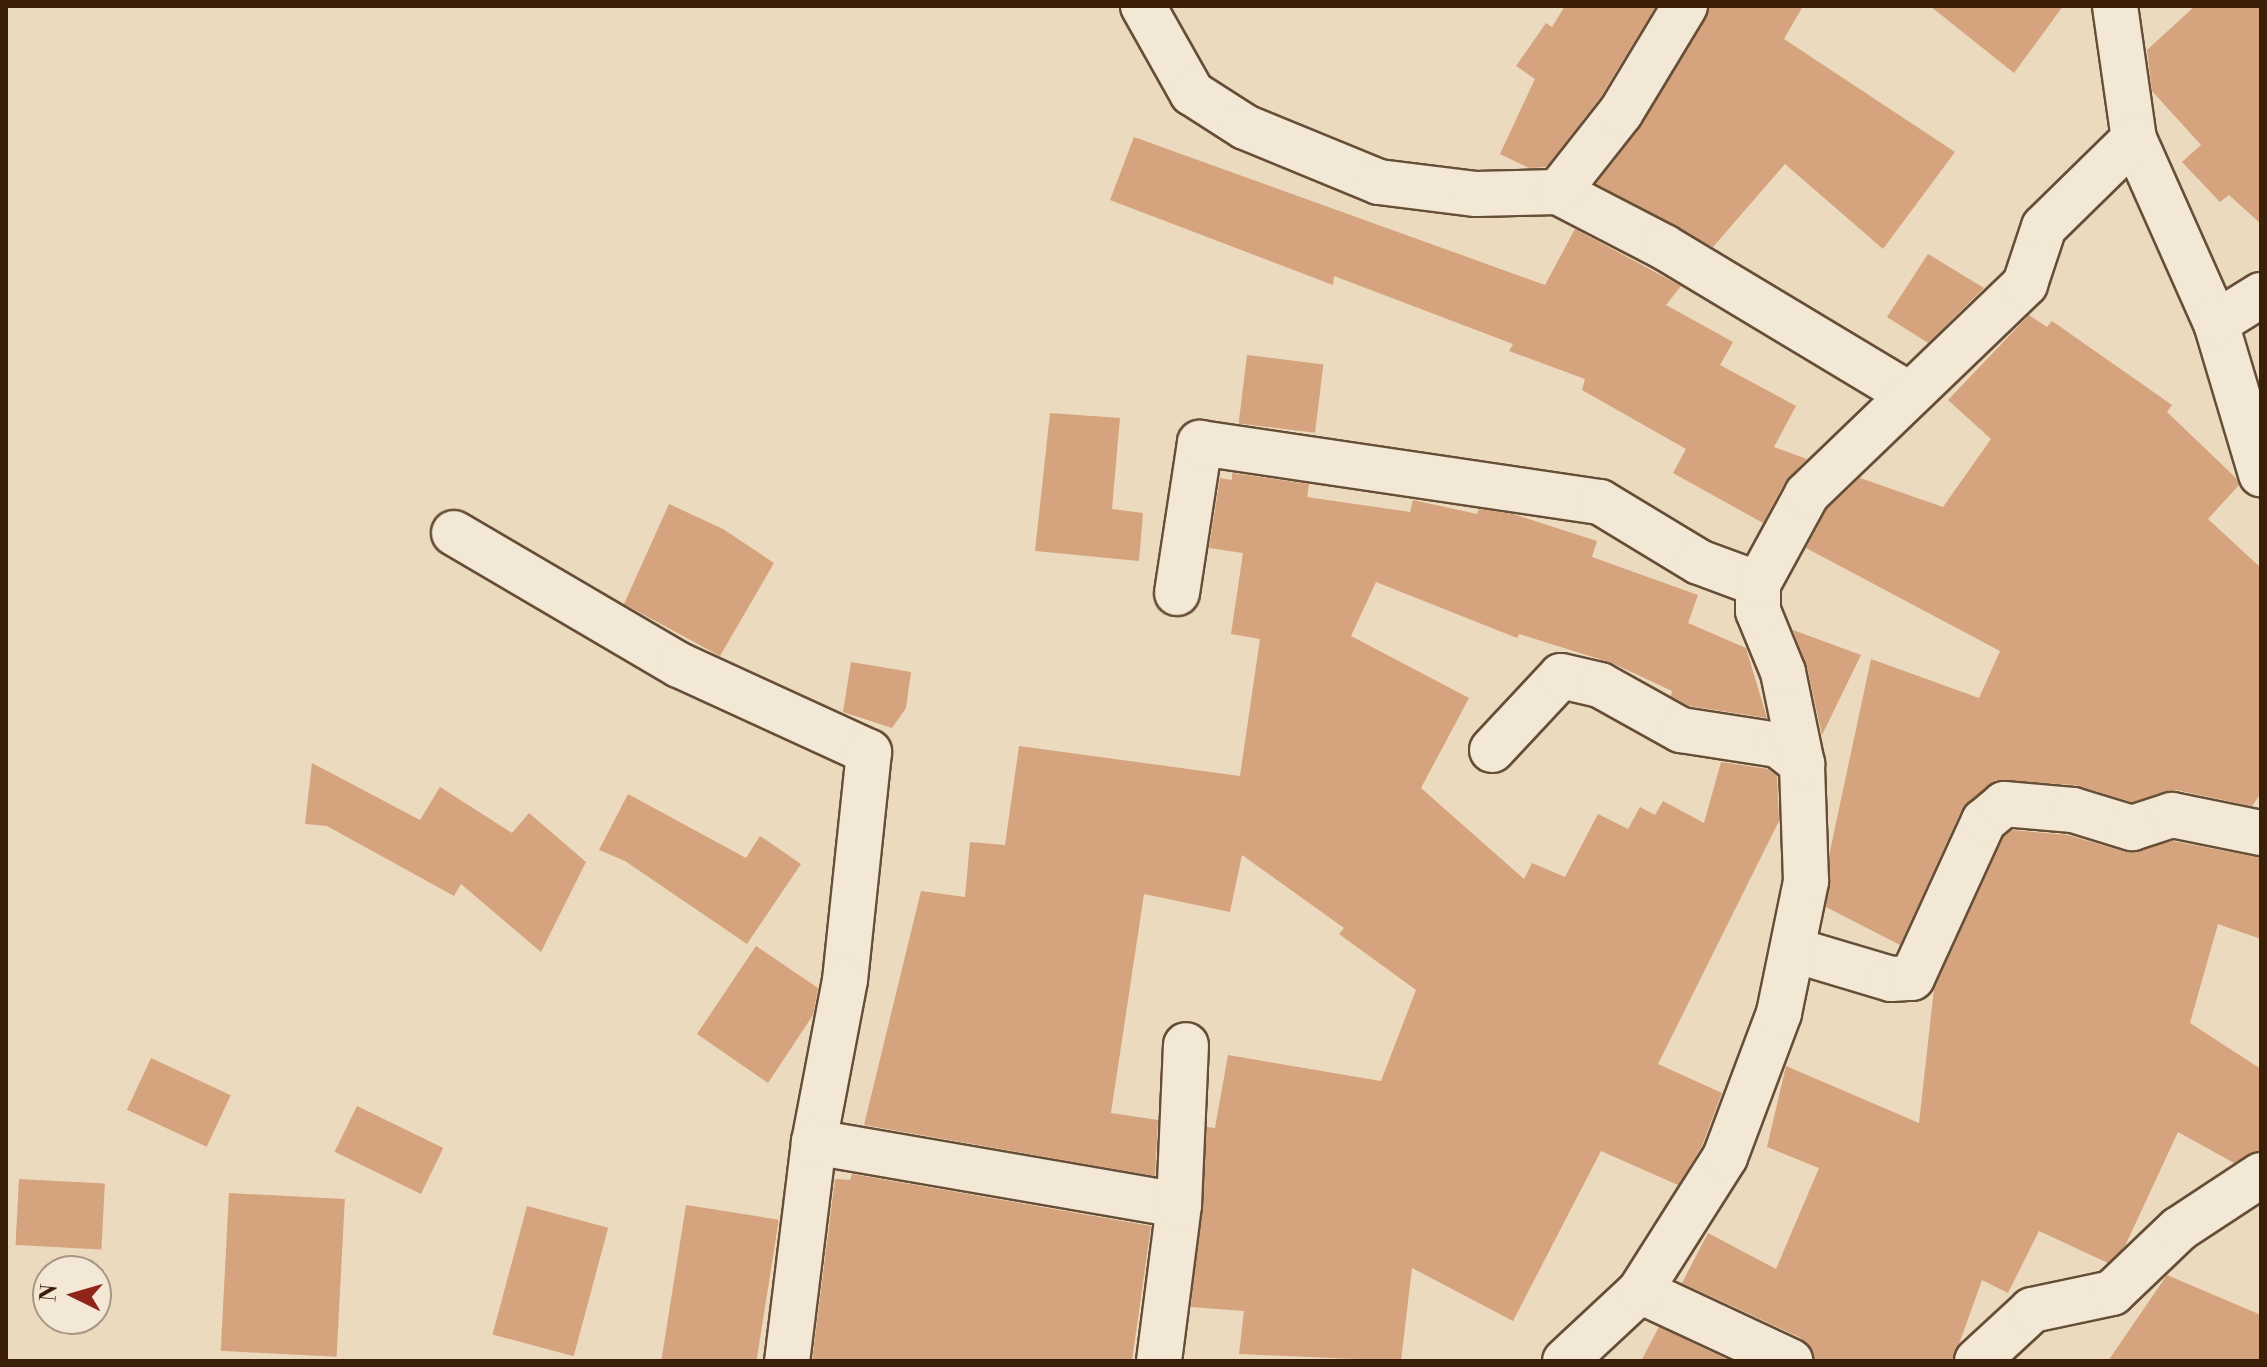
<!DOCTYPE html>
<style>
body{margin:0}
#map{position:relative;width:2267px;height:1367px;overflow:hidden;background:#ecdabe;font-family:"Libre Bodoni",serif}
div>[style]{position:absolute}
.building>*{inset:0;background:#d5a37d;transform-origin:0 0}
.roads{filter:drop-shadow(2px 0 #674e36) drop-shadow(-2px 0 #674e36) drop-shadow(0 2px #674e36) drop-shadow(0 -2px #674e36)}
.minor>*{height:44px;margin:-22px;padding:0 22px;transform-origin:22px;border-radius:22px;background:#f3e7d5}
span{translate:-50% -50%;white-space:nowrap;text-align:center;line-height:1.15;-webkit-text-stroke:6px #f3e7d5;paint-order:stroke}
.frame{position:absolute;inset:0;border:8px solid #3b1f09;pointer-events:none}
.north{position:absolute;left:32px;top:1255px;width:80px;height:80px;box-sizing:border-box;background:#f3e7d5;border:2px solid #a99783;border-radius:50%;rotate:275deg;font-size:22px;font-weight:700;line-height:32px;text-align:center;color:#3b1f09}
.north::after{content:'';display:block;margin:auto;width:28px;height:36px;background:#8f2418;clip-path:polygon(50% 0,100% 100%,50% 72%,0 100%)}
</style>
<div id="map">
<div class="building">
<div style="clip-path:polygon(1565px 6px,1656px 6px,1600px 98px,1546px 167px,1529px 168px,1500px 154px,1535px 79px,1516px 66px,1546px 23px,1552px 27px)"></div>
<div style="clip-path:polygon(1710px 6px,1803px 6px,1784px 39px,1955px 152px,1883px 249px,1785px 164px,1713px 247px,1596px 184px,1642px 125px)"></div>
<div style="clip-path:polygon(1930px 6px,2063px 6px,2014px 73px)"></div>
<div style="clip-path:polygon(2195px 6px,2261px 6px,2261px 224px,2229px 195px,2220px 202px,2182px 162px,2201px 145px,2152px 91px,2147px 50px)"></div>
<div style="clip-path:polygon(1134px 137px,1545px 285px,1575px 229px,1681px 286px,1666px 305px,1733px 342px,1720px 365px,1796px 406px,1774px 447px,1807px 459px,1785px 482px,1763px 523px,1673px 473px,1686px 449px,1582px 390px,1585px 379px,1509px 351px,1513px 344px,1334px 276px,1333px 285px,1110px 200px)"></div>
<div style="clip-path:polygon(1928px 254px,1984px 288px,1928px 343px,1887px 317px)"></div>
<div style="clip-path:polygon(2029px 315px,2047px 327px,2052px 321px,2172px 405px,2167px 412px,2236px 478px,2239px 485px,2208px 519px,2261px 568px,2261px 793px,2252px 806px,2176px 790px,2132px 802px,2075px 785px,1996px 780px,1961px 811px,1900px 945px,1826px 907px,1830px 851px,1871px 659px,1979px 698px,2000px 651px,1806px 548px,1827px 509px,1860px 478px,1943px 507px,1991px 439px,1948px 400px)"></div>
<div style="left:1247px;top:355px;width:77px;height:69px;rotate:7deg"></div>
<div style="clip-path:polygon(1050px 413px,1120px 418px,1112px 509px,1143px 513px,1139px 561px,1035px 551px)"></div>
<div style="clip-path:polygon(1232px 473px,1309px 484px,1307px 497px,1410px 512px,1413px 500px,1477px 514px,1479px 509px,1513px 514px,1597px 541px,1592px 557px,1698px 595px,1688px 623px,1746px 648px,1767px 718px,1689px 706px,1671px 696px,1672px 691px,1612px 663px,1519px 634px,1517px 638px,1376px 582px,1351px 636px,1469px 698px,1421px 788px,1524px 879px,1532px 863px,1565px 877px,1598px 814px,1628px 829px,1640px 807px,1655px 815px,1663px 801px,1704px 823px,1721px 762px,1768px 769px,1777px 776px,1779px 821px,1658px 1064px,1722px 1093px,1702px 1146px,1678px 1185px,1601px 1151px,1513px 1321px,1412px 1268px,1401px 1361px,1239px 1354px,1244px 1311px,1191px 1307px,1207px 1127px,1215px 1128px,1228px 1055px,1381px 1081px,1416px 990px,1339px 934px,1344px 928px,1242px 855px,1230px 912px,1144px 894px,1111px 1113px,1158px 1120px,1155px 1176px,864px 1125px,921px 891px,965px 897px,970px 842px,1005px 845px,1019px 746px,1240px 776px,1260px 639px,1231px 634px,1243px 553px,1209px 548px,1220px 478px,1232px 480px)"></div>
<div style="clip-path:polygon(669px 504px,723px 529px,774px 563px,720px 656px,624px 604px)"></div>
<div style="clip-path:polygon(1793px 630px,1861px 655px,1822px 735px,1807px 667px)"></div>
<div style="clip-path:polygon(851px 662px,911px 672px,906px 708px,892px 728px,843px 712px)"></div>
<div style="clip-path:polygon(312px 763px,420px 820px,440px 787px,512px 833px,529px 813px,586px 862px,541px 952px,461px 884px,454px 896px,327px 826px,305px 824px)"></div>
<div style="clip-path:polygon(628px 794px,746px 858px,760px 836px,801px 864px,747px 944px,625px 861px,599px 850px)"></div>
<div style="clip-path:polygon(2012px 830px,2068px 835px,2126px 852px,2173px 841px,2261px 858px,2261px 939px,2218px 924px,2190px 1023px,2261px 1069px,2261px 1150px,2234px 1163px,2178px 1132px,2125px 1246px,2108px 1263px,2039px 1231px,2008px 1293px,1982px 1280px,1953px 1361px,1815px 1361px,1801px 1338px,1682px 1283px,1708px 1233px,1776px 1269px,1819px 1168px,1767px 1147px,1786px 1066px,1919px 1123px,1934px 989px,2004px 836px)"></div>
<div style="clip-path:polygon(756px 946px,818px 988px,813px 1015px,768px 1083px,697px 1034px)"></div>
<div style="left:151px;top:1058px;width:88px;height:57px;rotate:25deg"></div>
<div style="left:357px;top:1106px;width:96px;height:51px;rotate:26deg"></div>
<div style="clip-path:polygon(852px 1174px,1151px 1226px,1132px 1361px,812px 1361px,835px 1179px,850px 1180px)"></div>
<div style="left:19px;top:1179px;width:86px;height:66px;rotate:3deg"></div>
<div style="left:229px;top:1193px;width:116px;height:158px;rotate:3deg"></div>
<div style="left:686px;top:1205px;width:94px;height:157px;rotate:9deg"></div>
<div style="left:527px;top:1206px;width:84px;height:133px;rotate:15deg"></div>
<div style="clip-path:polygon(2167px 1275px,2261px 1315px,2261px 1361px,2108px 1361px)"></div>
<div style="clip-path:polygon(1659px 1327px,1731px 1361px,1641px 1361px)"></div>
</div>
<div class="roads">
<div class="minor">
<div style="left:1143px;top:6px;width:100px;rotate:60.6deg"></div>
<div style="left:1192px;top:93px;width:63px;rotate:32.7deg"></div>
<div style="left:1245px;top:127px;width:145px;rotate:22.3deg"></div>
<div style="left:1379px;top:182px;width:98px;rotate:7.1deg"></div>
<div style="left:1476px;top:194px;width:82px;rotate:-1.4deg"></div>
<div style="left:1558px;top:192px;width:119px;rotate:27.4deg"></div>
<div style="left:1664px;top:247px;width:286px;rotate:31deg"></div>
<div style="left:2115px;top:6px;width:134px;rotate:81.9deg"></div>
<div style="left:2134px;top:139px;width:201px;rotate:66deg"></div>
<div style="left:2216px;top:323px;width:158px;rotate:73.4deg"></div>
<div style="left:1558px;top:192px;width:102px;rotate:-51.8deg"></div>
<div style="left:1621px;top:112px;width:124px;rotate:-58.9deg"></div>
<div style="left:2216px;top:323px;width:53px;rotate:-31.9deg"></div>
<div style="left:454px;top:533px;width:261px;rotate:30.4deg"></div>
<div style="left:679px;top:665px;width:209px;rotate:24.6deg"></div>
<div style="left:869px;top:752px;width:229px;rotate:96deg"></div>
<div style="left:845px;top:980px;width:165px;rotate:100.8deg"></div>
<div style="left:814px;top:1142px;width:221px;rotate:97deg"></div>
<div style="left:1177px;top:593px;width:152px;rotate:-81.3deg"></div>
<div style="left:1200px;top:443px;width:404px;rotate:8.4deg"></div>
<div style="left:1600px;top:502px;width:116px;rotate:31.2deg"></div>
<div style="left:1699px;top:562px;width:63px;rotate:20.4deg"></div>
<div style="left:1492px;top:750px;width:101px;rotate:-47deg"></div>
<div style="left:1561px;top:676px;width:40px;rotate:13deg"></div>
<div style="left:1600px;top:685px;width:93px;rotate:29.1deg"></div>
<div style="left:1681px;top:730px;width:98px;rotate:8.8deg"></div>
<div style="left:1778px;top:745px;width:31px;rotate:38deg"></div>
<div style="left:1794px;top:950px;width:101px;rotate:16.6deg"></div>
<div style="left:1891px;top:979px;width:21px;rotate:-3deg"></div>
<div style="left:1912px;top:978px;width:173px;rotate:-65.4deg"></div>
<div style="left:1984px;top:821px;width:26px;rotate:-40deg"></div>
<div style="left:2004px;top:804px;width:69px;rotate:5deg"></div>
<div style="left:2073px;top:810px;width:62px;rotate:17deg"></div>
<div style="left:2132px;top:828px;width:42px;rotate:-18deg"></div>
<div style="left:2172px;top:815px;width:91px;rotate:11.4deg"></div>
<div style="left:814px;top:1142px;width:370px;rotate:9.8deg"></div>
<div style="left:1640px;top:1291px;width:166px;rotate:25deg"></div>
<div style="left:1159px;top:1361px;width:157px;rotate:-82.7deg"></div>
<div style="left:1179px;top:1205px;width:160px;rotate:-87.5deg"></div>
<div style="left:1565px;top:1361px;width:103px;rotate:-43deg"></div>
<div style="left:1640px;top:1291px;width:159px;rotate:-57.6deg"></div>
<div style="left:1725px;top:1157px;width:154px;rotate:-69.4deg"></div>
<div style="left:1779px;top:1013px;width:135px;rotate:-78.4deg"></div>
<div style="left:1806px;top:881px;width:117px;rotate:-92deg"></div>
<div style="left:1802px;top:764px;width:94px;rotate:-101.7deg"></div>
<div style="left:1783px;top:672px;width:66px;rotate:-112.3deg"></div>
<div style="left:1758px;top:611px;width:27px;rotate:-90deg"></div>
<div style="left:1758px;top:584px;width:102px;rotate:-61.4deg"></div>
<div style="left:1807px;top:494px;width:303px;rotate:-43.9deg"></div>
<div style="left:2025px;top:284px;width:60px;rotate:-71.6deg"></div>
<div style="left:2044px;top:227px;width:126px;rotate:-44.4deg"></div>
<div style="left:1977px;top:1361px;width:75px;rotate:-42.8deg"></div>
<div style="left:2032px;top:1310px;width:82px;rotate:-12deg"></div>
<div style="left:2112px;top:1293px;width:93px;rotate:-43.7deg"></div>
<div style="left:2179px;top:1229px;width:98px;rotate:-33.4deg"></div>
</div>
</div>
<div class="frame"></div>
<div class="north">N</div>
</div>
